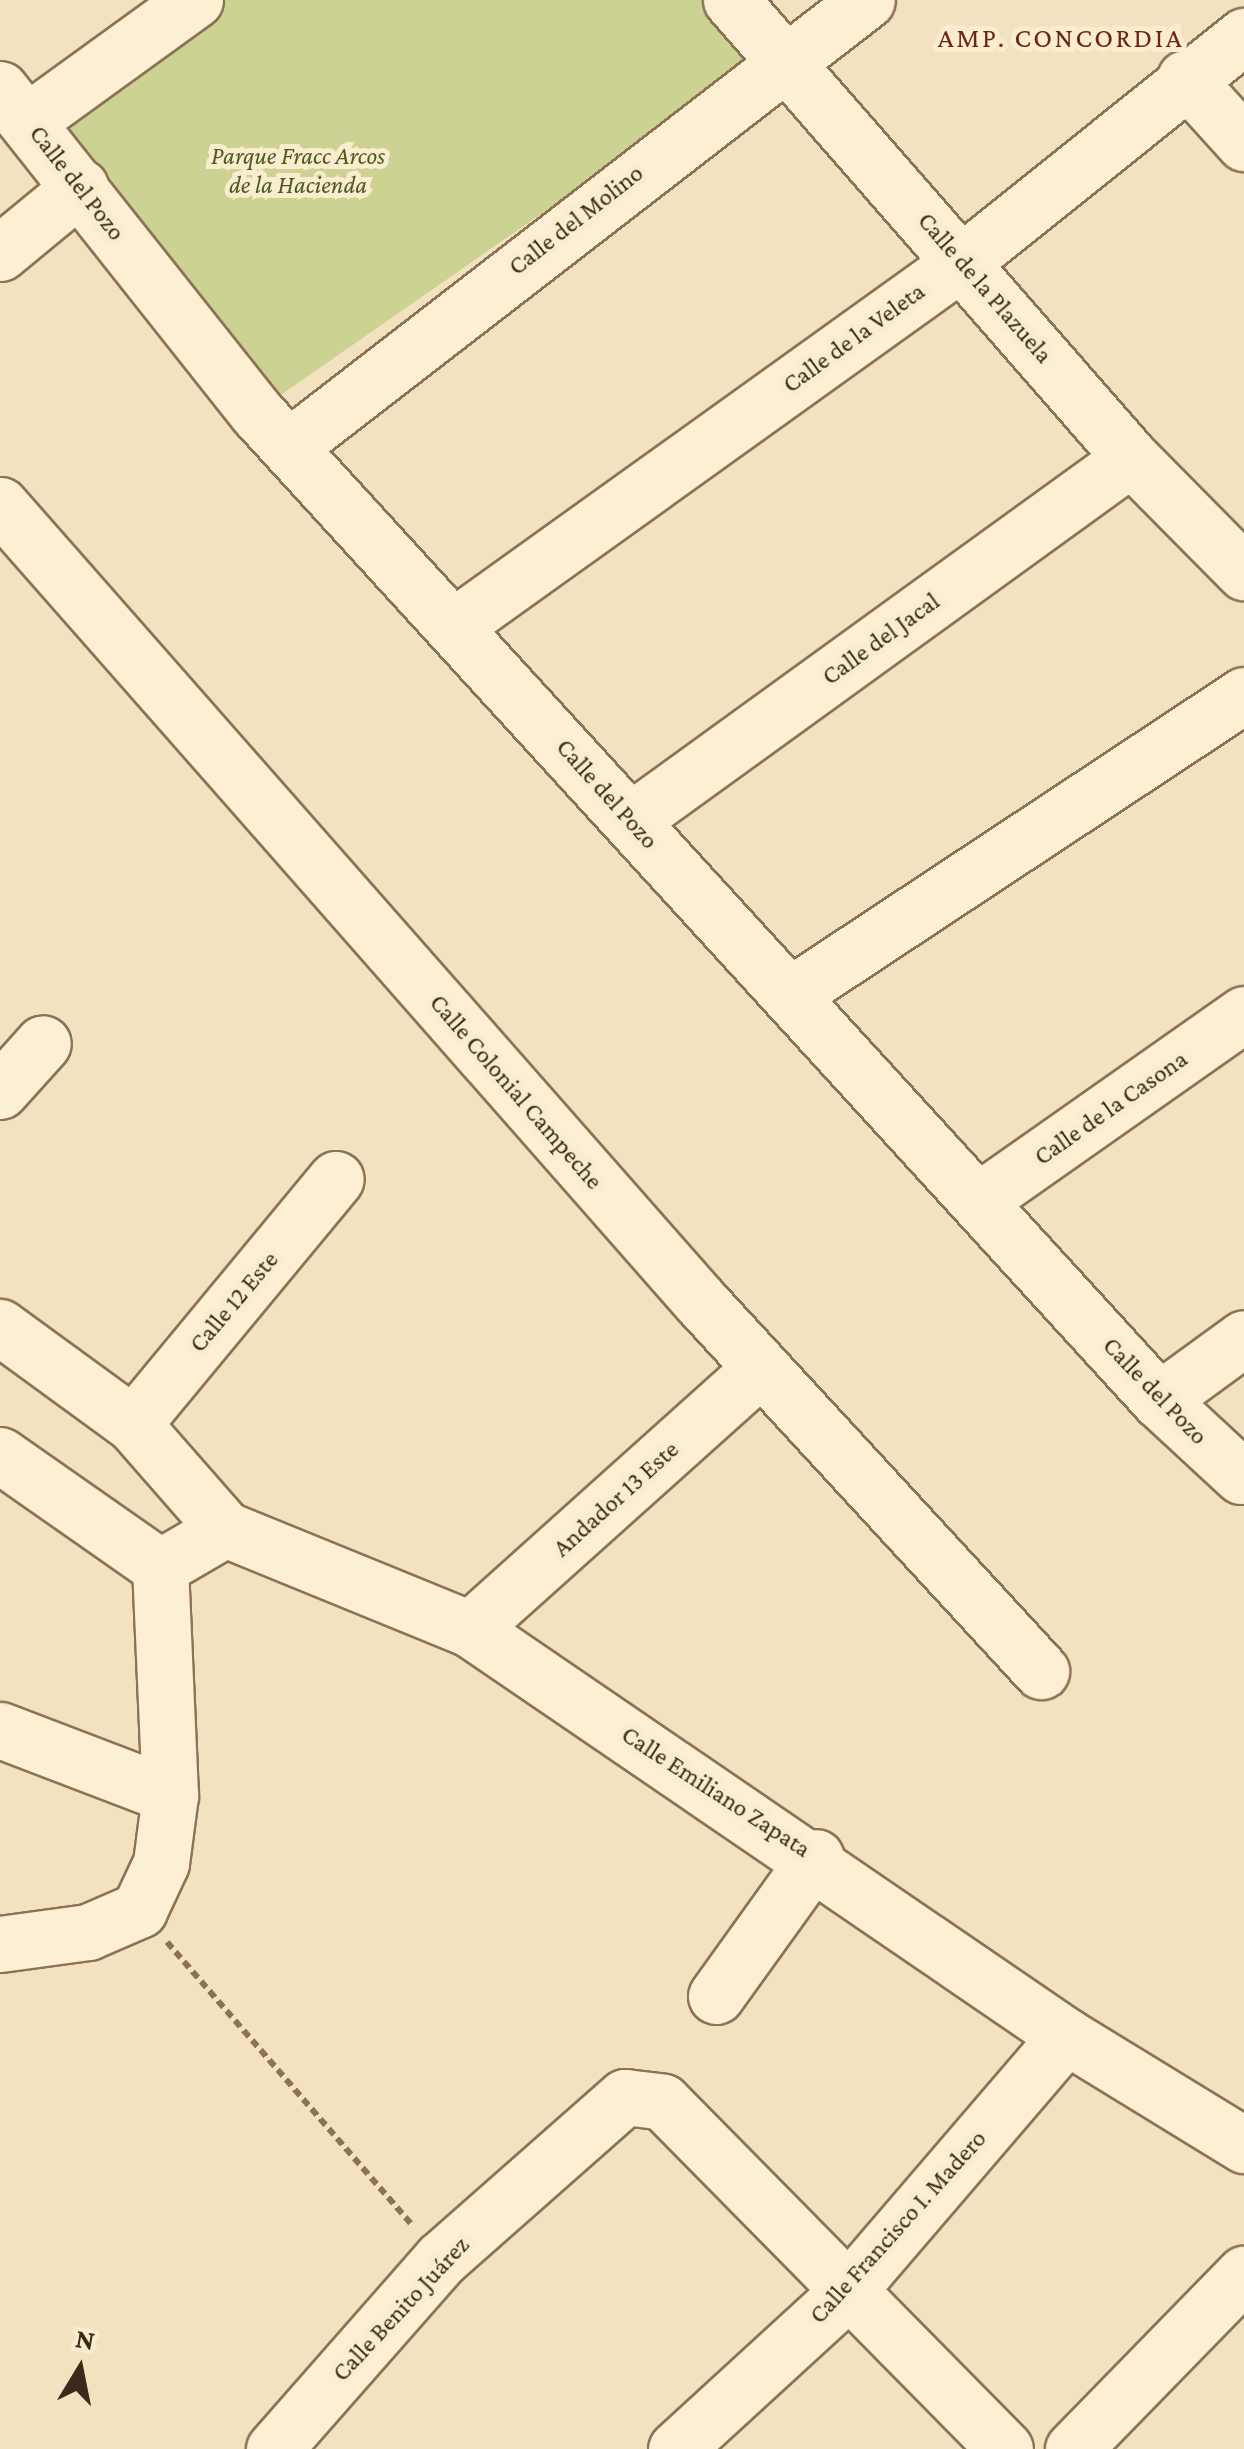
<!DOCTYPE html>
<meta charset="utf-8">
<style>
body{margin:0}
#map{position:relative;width:1244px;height:2449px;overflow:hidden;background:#f3e2bf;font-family:"Crimson Pro",serif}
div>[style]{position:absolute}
.green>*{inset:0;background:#ccd291}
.path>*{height:6px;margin-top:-3px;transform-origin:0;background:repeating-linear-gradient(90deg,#8e7255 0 8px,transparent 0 13px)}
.roads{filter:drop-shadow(2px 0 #8e7255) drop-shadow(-2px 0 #8e7255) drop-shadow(0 2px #8e7255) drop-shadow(0 -2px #8e7255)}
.minor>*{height:55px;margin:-27.5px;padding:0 27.5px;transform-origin:27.5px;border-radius:27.5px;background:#fdefd3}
span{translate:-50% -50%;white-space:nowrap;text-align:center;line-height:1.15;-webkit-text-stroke:10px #f9eccf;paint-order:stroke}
.park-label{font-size:25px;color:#4d5a1f;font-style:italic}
.street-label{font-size:25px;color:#3b2a1b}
.neighbourhood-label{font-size:28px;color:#6d2615;letter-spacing:2.5px}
.north{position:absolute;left:30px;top:2319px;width:100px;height:100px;-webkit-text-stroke:8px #f9eccf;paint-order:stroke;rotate:10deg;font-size:28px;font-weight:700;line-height:40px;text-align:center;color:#3b2a1b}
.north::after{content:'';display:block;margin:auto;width:35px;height:45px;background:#3b2a1b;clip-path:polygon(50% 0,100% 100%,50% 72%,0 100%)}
</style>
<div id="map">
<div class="green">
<div style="clip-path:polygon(208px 0,705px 0,758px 63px,262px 408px,38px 120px)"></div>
</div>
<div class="path">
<div style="left:167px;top:1942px;width:373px;rotate:49.1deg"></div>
</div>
<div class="roads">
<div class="minor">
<div style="left:731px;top:0;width:608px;rotate:48.87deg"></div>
<div style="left:1131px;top:458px;width:161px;rotate:45.3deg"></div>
<div style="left:1185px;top:78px;width:88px;rotate:47.8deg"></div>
<div style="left:0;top:89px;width:414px;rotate:51.6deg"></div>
<div style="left:257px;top:413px;width:1337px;rotate:47.58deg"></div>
<div style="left:1159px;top:1400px;width:112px;rotate:42.8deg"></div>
<div style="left:29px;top:120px;width:205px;rotate:-35.9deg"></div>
<div style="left:0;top:253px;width:104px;rotate:-39.5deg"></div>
<div style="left:290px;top:446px;width:729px;rotate:-37.7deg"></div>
<div style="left:0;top:505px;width:1061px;rotate:48.67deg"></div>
<div style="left:701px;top:1302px;width:502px;rotate:47.34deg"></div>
<div style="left:454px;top:626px;width:626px;rotate:-35.64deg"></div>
<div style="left:963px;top:261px;width:360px;rotate:-38.7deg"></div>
<div style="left:631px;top:820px;width:617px;rotate:-35.9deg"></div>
<div style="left:790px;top:995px;width:544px;rotate:-33.46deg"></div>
<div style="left:0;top:1091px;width:64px;rotate:-48.1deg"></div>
<div style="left:978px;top:1201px;width:325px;rotate:-35.1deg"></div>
<div style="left:0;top:1327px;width:165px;rotate:36.1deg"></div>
<div style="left:133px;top:1424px;width:140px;rotate:48.8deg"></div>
<div style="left:1159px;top:1400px;width:105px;rotate:-36.1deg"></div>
<div style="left:133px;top:1424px;width:318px;rotate:-50.4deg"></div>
<div style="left:0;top:1455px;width:195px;rotate:35deg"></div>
<div style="left:160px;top:1567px;width:75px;rotate:-30.3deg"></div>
<div style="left:225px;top:1529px;width:265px;rotate:22.2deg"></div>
<div style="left:470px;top:1629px;width:722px;rotate:34.33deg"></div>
<div style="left:1066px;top:2036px;width:209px;rotate:31.5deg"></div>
<div style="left:470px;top:1629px;width:391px;rotate:-41.9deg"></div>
<div style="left:0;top:1730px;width:182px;rotate:20.9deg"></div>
<div style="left:0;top:1944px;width:89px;rotate:-7.8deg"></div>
<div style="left:88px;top:1932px;width:56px;rotate:-23.3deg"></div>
<div style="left:139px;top:1910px;width:52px;rotate:-64.9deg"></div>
<div style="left:161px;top:1863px;width:69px;rotate:-82.5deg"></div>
<div style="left:170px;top:1795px;width:228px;rotate:-92.5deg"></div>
<div style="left:716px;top:1996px;width:171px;rotate:-54.3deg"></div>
<div style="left:274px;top:2449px;width:253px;rotate:-48.7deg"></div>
<div style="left:441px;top:2259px;width:245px;rotate:-41.4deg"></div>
<div style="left:625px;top:2097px;width:38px;rotate:7deg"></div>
<div style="left:663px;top:2102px;width:487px;rotate:45.4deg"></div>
<div style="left:676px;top:2449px;width:229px;rotate:-42.5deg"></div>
<div style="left:845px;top:2294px;width:340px;rotate:-49.4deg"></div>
<div style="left:1073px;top:2449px;width:245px;rotate:-45.7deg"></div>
</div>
</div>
<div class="park-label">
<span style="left:298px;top:171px">Parque Fracc Arcos<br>de la Hacienda</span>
</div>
<div class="street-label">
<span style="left:77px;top:183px;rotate:52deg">Calle del Pozo</span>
<span style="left:576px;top:220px;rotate:-38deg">Calle del Molino</span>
<span style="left:985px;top:288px;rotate:49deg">Calle de la Plazuela</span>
<span style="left:854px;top:338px;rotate:-36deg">Calle de la Veleta</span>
<span style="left:881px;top:639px;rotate:-36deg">Calle del Jacal</span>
<span style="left:607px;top:794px;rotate:48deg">Calle del Pozo</span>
<span style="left:516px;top:1092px;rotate:49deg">Calle Colonial Campeche</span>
<span style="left:1111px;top:1108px;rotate:-35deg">Calle de la Casona</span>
<span style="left:234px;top:1302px;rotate:-50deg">Calle 12 Este</span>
<span style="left:1155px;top:1391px;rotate:46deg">Calle del Pozo</span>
<span style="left:616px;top:1499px;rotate:-42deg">Andador 13 Este</span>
<span style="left:716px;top:1792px;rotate:33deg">Calle Emiliano Zapata</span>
<span style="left:898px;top:2227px;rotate:-48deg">Calle Francisco I. Madero</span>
<span style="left:401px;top:2309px;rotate:-47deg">Calle Benito Juárez</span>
</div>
<div class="neighbourhood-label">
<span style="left:1061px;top:38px">AMP. CONCORDIA</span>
</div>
<div class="north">N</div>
</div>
